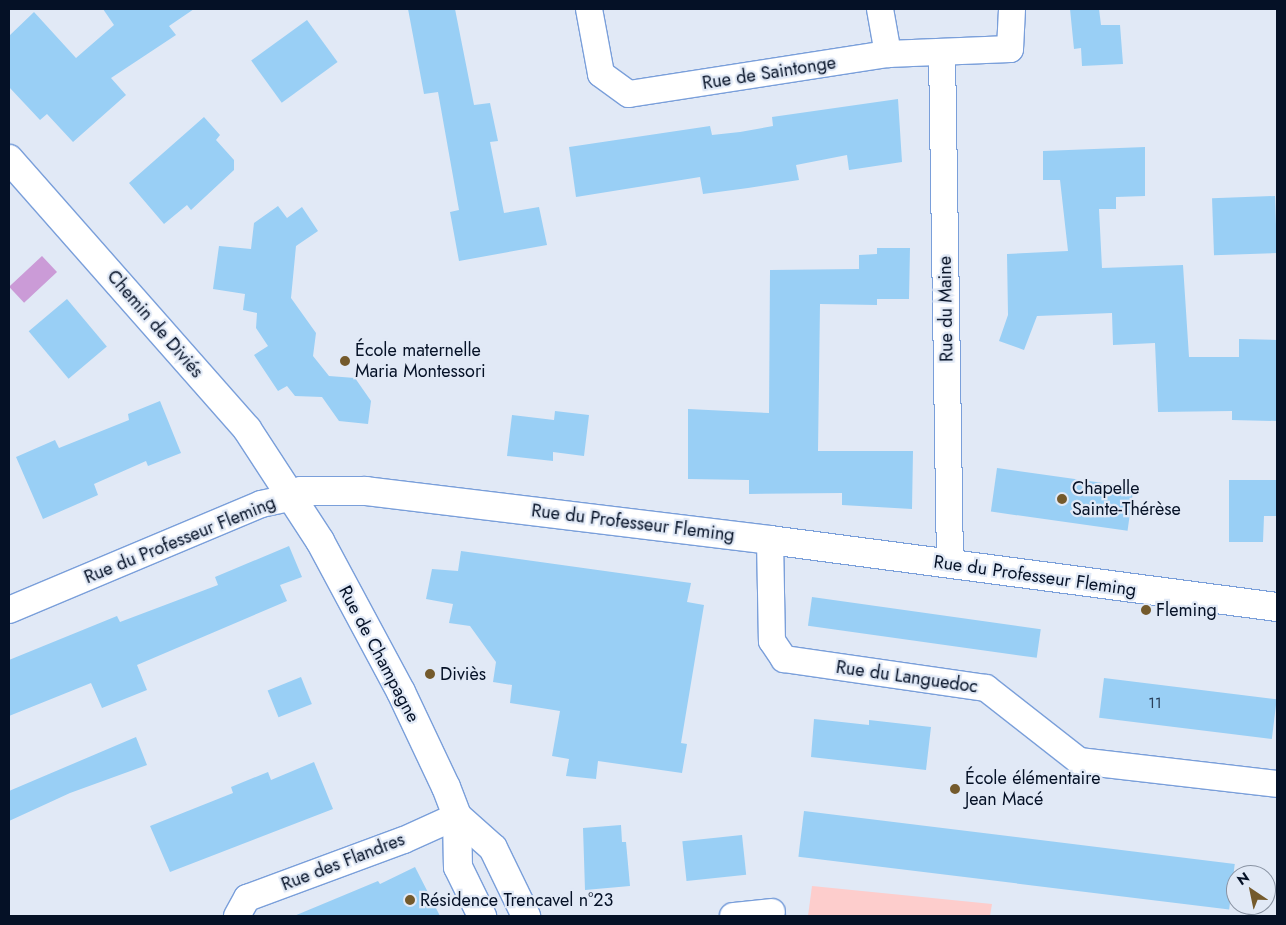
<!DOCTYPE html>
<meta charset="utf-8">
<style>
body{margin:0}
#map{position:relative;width:1286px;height:925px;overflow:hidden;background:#e1e9f6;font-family:Jost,sans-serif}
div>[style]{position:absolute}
.green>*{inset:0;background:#fdcdcc}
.water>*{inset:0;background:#cb9bd7;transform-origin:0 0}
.building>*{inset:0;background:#99cff5;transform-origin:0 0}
.roads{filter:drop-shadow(1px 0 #7a9fda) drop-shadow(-1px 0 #7a9fda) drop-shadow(0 1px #7a9fda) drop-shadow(0 -1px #7a9fda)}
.minor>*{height:26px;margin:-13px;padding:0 13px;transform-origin:13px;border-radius:13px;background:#fff}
.tertiary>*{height:28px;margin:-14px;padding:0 14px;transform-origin:14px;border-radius:14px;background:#fff}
.dots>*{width:14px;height:14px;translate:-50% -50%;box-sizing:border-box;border:2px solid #e1e9f6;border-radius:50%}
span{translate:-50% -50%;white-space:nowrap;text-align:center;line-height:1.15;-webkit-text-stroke:4.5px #e1e9f6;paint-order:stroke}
.number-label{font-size:15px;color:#2a405a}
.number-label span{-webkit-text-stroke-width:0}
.street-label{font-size:18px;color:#051126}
.poi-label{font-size:18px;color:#051126}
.left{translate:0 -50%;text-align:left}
.frame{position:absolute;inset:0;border:10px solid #051126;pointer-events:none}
.north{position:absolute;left:1226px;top:865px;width:50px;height:50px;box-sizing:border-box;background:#e1e9f6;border:1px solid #8993a3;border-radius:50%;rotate:326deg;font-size:14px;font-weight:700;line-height:20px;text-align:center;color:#051126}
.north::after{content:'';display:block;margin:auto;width:18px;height:22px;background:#745a2c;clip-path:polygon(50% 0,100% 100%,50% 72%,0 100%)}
</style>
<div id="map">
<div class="green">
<div style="clip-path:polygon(812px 886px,992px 904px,990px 916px,808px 916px)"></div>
</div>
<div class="water">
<div style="left:42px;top:256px;width:22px;height:45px;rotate:47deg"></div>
</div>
<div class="building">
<div style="clip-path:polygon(103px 9px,194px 9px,169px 26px,176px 35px,111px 78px,126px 95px,73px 142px,47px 114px,40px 120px,9px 87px,9px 36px,34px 12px,76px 58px,114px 25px)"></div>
<div style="clip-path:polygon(408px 9px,455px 9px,474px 105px,490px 103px,498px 141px,490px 142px,504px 213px,539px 207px,547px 245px,459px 261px,450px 212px,459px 210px,438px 92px,424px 94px)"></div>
<div style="clip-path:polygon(1070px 9px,1099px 9px,1101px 25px,1120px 25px,1123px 64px,1082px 66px,1081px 48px,1074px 49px)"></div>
<div style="left:307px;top:20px;width:52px;height:69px;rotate:54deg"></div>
<div style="clip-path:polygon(898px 99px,902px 162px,849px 170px,847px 155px,796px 165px,799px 180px,748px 188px,703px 194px,700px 177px,576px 197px,569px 147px,710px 126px,712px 135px,740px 132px,773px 126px,772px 117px)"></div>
<div style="clip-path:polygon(204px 117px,220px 135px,216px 140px,234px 160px,234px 170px,191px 210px,187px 205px,164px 224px,129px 183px)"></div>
<div style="clip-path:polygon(1145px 147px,1145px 196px,1116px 197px,1116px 209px,1099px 209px,1102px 268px,1183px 265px,1189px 357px,1239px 357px,1239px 339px,1277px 340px,1277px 421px,1232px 420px,1232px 411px,1158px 412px,1155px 343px,1113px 345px,1112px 313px,1037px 316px,1024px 350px,999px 341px,1008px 315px,1007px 254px,1068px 251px,1060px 180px,1043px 180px,1043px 151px)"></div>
<div style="left:1275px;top:196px;width:57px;height:63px;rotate:88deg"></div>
<div style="clip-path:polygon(278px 206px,287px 218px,302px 207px,318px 231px,296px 246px,291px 298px,316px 333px,313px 356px,329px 376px,355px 378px,371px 401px,368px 424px,339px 421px,322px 397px,295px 396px,287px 386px,278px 391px,254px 355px,268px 346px,256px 328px,257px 313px,243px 310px,245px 294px,213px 289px,219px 246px,251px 249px,254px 223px)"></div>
<div style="clip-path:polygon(877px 248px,910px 248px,909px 299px,877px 299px,877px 305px,820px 304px,818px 451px,913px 451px,912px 509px,842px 505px,842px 493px,749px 494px,749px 480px,688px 479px,688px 409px,769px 413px,770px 270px,859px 269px,859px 255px,877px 254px)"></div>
<div style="left:67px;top:299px;width:62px;height:50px;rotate:50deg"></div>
<div style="clip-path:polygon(160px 401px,181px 453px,148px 466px,146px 461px,94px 484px,98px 495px,43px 519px,16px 457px,55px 440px,59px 448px,129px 420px,128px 414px)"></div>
<div style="clip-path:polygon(555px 411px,589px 415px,584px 456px,553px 452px,553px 461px,507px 456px,512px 415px,554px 420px)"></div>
<div style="left:997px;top:468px;width:138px;height:44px;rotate:8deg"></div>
<div style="clip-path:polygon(1229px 480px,1277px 480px,1277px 516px,1264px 516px,1263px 542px,1229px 542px)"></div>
<div style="clip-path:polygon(289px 546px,302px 577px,280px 585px,287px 601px,137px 665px,147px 690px,102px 708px,91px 683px,9px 716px,9px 660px,117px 616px,120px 622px,218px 585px,215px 577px)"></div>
<div style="clip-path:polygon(461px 551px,691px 583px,687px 602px,704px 605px,681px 743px,687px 744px,682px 773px,598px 761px,596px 779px,566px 776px,569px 759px,552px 756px,560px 711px,510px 703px,512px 685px,493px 682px,496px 662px,470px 626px,449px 623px,453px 604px,426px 599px,432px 569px,458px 571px)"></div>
<div style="left:812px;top:597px;width:231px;height:29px;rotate:8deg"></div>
<div style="left:301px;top:677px;width:29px;height:36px;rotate:68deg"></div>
<div style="left:1104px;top:678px;width:174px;height:40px;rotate:7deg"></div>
<div style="clip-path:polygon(814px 719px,869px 725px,869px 720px,931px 727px,926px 770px,811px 757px)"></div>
<div style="clip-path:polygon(136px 737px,147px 765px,70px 793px,9px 821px,9px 791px)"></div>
<div style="clip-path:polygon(314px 762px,333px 809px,170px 872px,150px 826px,233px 793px,231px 787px,268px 772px,271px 780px)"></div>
<div style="left:804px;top:811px;width:434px;height:46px;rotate:7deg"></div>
<div style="clip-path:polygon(621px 825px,622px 842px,626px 842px,630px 886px,585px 890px,583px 828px)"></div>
<div style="left:742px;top:835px;width:40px;height:60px;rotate:84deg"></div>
<div style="clip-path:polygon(415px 867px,440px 916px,294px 916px,378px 881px,380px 884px)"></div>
</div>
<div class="roads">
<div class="minor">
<div style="left:589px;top:9px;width:66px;rotate:79.5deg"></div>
<div style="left:601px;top:74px;width:34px;rotate:36deg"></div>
<div style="left:629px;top:94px;width:262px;rotate:-8.8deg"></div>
<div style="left:888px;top:54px;width:122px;rotate:-2.3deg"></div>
<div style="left:1010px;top:49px;width:40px;rotate:-87.1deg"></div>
<div style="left:880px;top:9px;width:46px;rotate:79.9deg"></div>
<div style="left:942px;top:53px;width:511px;rotate:89.1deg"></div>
<div style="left:770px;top:540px;width:101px;rotate:88.9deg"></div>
<div style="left:772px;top:641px;width:22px;rotate:56deg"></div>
<div style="left:784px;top:659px;width:204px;rotate:8.2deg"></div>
<div style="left:986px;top:688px;width:118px;rotate:38.1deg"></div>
<div style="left:1079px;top:761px;width:199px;rotate:6.6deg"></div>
<div style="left:9px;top:610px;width:273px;rotate:-22.8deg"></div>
<div style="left:261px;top:504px;width:30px;rotate:-12deg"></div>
<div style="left:237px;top:916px;width:21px;rotate:-61deg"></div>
<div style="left:247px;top:898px;width:167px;rotate:-20.3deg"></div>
<div style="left:404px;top:840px;width:58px;rotate:-24.4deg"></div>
<div style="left:733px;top:916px;width:39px;rotate:-6deg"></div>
</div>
<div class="tertiary">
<div style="left:9px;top:159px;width:360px;rotate:48.6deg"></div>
<div style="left:247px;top:429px;width:134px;rotate:56.9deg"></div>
<div style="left:320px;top:541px;width:171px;rotate:61.8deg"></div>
<div style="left:401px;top:692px;width:105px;rotate:64.7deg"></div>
<div style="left:446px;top:787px;width:31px;rotate:69deg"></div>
<div style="left:457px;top:816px;width:51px;rotate:88.9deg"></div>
<div style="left:458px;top:867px;width:55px;rotate:63.9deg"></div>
<div style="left:290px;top:498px;width:13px;rotate:-32deg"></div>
<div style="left:301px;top:491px;width:65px"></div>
<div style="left:366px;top:491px;width:407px;rotate:6.9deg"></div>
<div style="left:770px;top:540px;width:511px;rotate:7.53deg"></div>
<div style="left:457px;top:816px;width:48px;rotate:41.6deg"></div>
<div style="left:493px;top:848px;width:76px;rotate:64.1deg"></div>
</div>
</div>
<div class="dots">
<div style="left:345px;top:361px;background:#745a2c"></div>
<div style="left:1062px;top:499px;background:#745a2c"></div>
<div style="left:1146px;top:610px;background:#745a2c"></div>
<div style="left:430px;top:674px;background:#745a2c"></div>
<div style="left:955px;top:789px;background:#745a2c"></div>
<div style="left:410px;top:900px;background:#745a2c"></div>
</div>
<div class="number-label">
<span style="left:1155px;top:704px">11</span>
</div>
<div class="street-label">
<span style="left:769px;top:73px;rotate:-9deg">Rue de Saintonge</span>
<span style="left:946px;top:309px;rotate:-91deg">Rue du Maine</span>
<span style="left:155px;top:324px;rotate:49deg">Chemin de Diviés</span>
<span style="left:633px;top:523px;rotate:7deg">Rue du Professeur Fleming</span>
<span style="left:180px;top:540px;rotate:-22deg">Rue du Professeur Fleming</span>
<span style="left:1035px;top:576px;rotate:8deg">Rue du Professeur Fleming</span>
<span style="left:379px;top:654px;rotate:62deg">Rue de Champagne</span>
<span style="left:907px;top:677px;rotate:8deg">Rue du Languedoc</span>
<span style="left:343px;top:862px;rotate:-21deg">Rue des Flandres</span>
</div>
<div class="poi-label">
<span class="left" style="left:355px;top:361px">École maternelle<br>Maria Montessori</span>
<span class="left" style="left:1072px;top:499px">Chapelle<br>Sainte-Thérèse</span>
<span class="left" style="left:1156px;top:610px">Fleming</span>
<span class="left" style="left:440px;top:674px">Diviès</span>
<span class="left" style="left:965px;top:789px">École élémentaire<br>Jean Macé</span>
<span class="left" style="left:420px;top:900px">Résidence Trencavel n°23</span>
</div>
<div class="frame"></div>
<div class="north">N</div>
</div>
